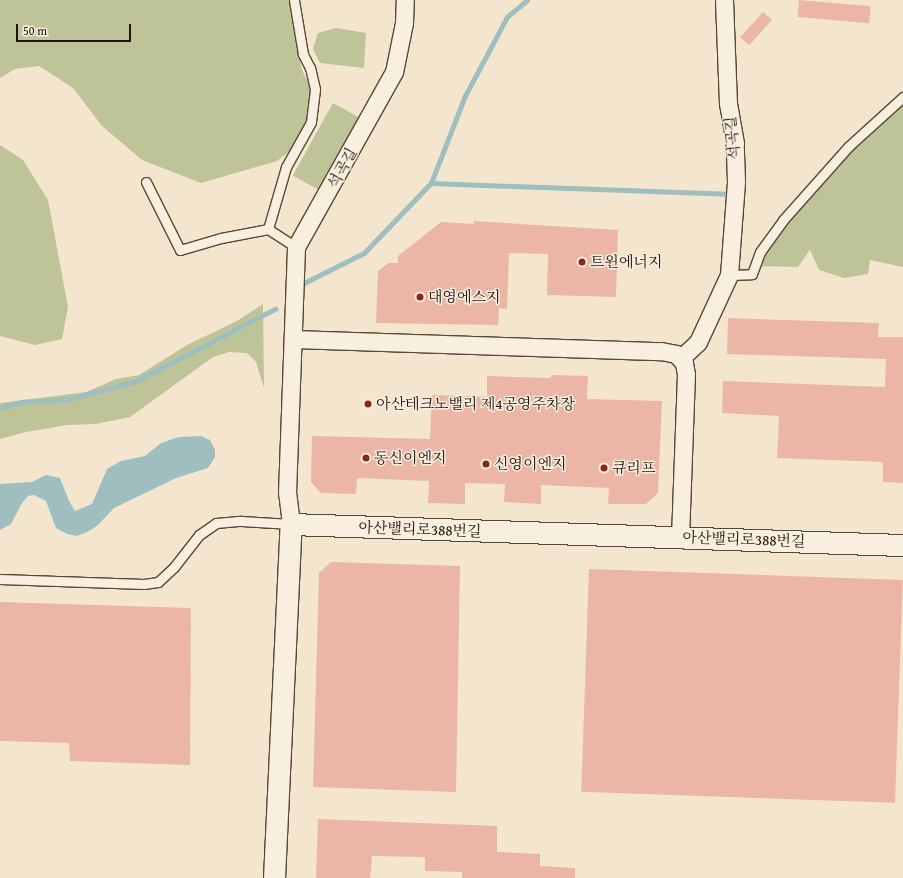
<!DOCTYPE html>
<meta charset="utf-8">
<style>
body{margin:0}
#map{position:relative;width:903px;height:878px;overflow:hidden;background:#f4e6ce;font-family:"Gentium Book Plus","Noto Serif KR",serif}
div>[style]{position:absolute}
.green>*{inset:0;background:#bec497;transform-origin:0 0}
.water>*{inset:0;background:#9ebebf}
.stream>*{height:4.5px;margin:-2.25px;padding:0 2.25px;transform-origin:2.25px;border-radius:2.25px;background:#9ebebf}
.building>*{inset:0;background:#ecb6a6;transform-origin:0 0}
.roads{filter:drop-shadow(1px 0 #56473c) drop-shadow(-1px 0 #56473c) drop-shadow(0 1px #56473c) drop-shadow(0 -1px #56473c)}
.service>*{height:9px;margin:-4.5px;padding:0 4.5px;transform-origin:4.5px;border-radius:4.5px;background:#f8efdf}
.minor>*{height:17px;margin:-8.5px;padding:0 8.5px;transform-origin:8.5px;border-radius:8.5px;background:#f8efdf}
.tertiary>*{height:21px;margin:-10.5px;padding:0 10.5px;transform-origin:10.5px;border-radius:10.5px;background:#f8efdf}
.dots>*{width:11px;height:11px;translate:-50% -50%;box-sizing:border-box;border:2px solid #f8efdf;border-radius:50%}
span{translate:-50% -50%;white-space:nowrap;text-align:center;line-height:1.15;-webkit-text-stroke:3px #f8efdf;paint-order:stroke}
.street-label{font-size:15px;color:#21120b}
.poi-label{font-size:15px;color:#21120b}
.left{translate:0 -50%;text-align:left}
.scale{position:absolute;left:16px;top:24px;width:115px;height:18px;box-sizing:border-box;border:2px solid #21120b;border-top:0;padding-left:5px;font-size:12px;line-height:14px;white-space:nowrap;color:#21120b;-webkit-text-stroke:3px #f8efdf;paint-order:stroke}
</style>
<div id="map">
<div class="green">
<div style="clip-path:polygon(0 0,295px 0,298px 51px,302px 70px,310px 86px,309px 117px,298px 145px,277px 161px,201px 183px,142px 160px,102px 126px,73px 88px,39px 66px,15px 69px,0 78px)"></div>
<div style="clip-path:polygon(336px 28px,366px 33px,364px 68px,320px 63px,313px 49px,318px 33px)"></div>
<div style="clip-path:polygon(903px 97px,903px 267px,870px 260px,868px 274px,844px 278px,819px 270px,810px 250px,798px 267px,755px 266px,783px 220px)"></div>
<div style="left:333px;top:103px;width:33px;height:83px;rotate:29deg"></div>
<div style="clip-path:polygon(0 145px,23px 160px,48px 200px,68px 307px,62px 339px,35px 345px,0 336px)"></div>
<div style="clip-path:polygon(263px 304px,264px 388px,256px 362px,247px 353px,229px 352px,213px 357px,130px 417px,96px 424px,67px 425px,26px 432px,0 439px,0 403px,86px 392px,116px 379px,139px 375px,187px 345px,237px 321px)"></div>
</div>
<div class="water">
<div style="clip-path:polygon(201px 436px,210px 440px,215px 450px,215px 457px,208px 468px,176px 478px,114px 508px,97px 526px,87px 532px,77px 536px,67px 534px,56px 528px,46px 501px,34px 495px,28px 496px,22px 503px,11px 524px,0 530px,0 484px,32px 482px,46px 475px,60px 478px,69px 501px,75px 511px,92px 504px,107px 469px,121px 461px,145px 456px,161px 443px,179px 437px)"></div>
</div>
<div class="stream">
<div style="left:431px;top:183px;width:296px;rotate:2.1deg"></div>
<div style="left:304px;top:283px;width:67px;rotate:-26.6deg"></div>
<div style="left:364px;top:253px;width:97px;rotate:-46.3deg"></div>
<div style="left:431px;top:183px;width:93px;rotate:-68.7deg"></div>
<div style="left:465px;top:96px;width:89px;rotate:-62deg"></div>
<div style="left:507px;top:17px;width:26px;rotate:-40deg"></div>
<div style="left:0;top:408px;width:24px;rotate:-15deg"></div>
<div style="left:23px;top:402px;width:47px;rotate:-3.7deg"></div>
<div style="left:70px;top:399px;width:68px;rotate:-15.3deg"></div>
<div style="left:136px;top:381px;width:157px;rotate:-27.4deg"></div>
</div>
<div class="building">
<div style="left:799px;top:0;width:72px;height:17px;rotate:5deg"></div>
<div style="left:763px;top:12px;width:12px;height:34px;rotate:42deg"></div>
<div style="clip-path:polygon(474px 221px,618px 230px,616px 297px,547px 295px,548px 254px,509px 253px,507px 309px,499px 308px,498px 325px,376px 323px,378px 271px,388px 263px,398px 263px,398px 256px,441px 222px,474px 224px)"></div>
<div style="clip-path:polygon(728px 318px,879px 323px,878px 337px,903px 337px,903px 483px,883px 482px,883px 462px,777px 458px,779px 416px,722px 413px,723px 381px,885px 387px,886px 359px,727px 354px)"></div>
<div style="clip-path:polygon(551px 375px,588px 376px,587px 399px,662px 401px,658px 493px,646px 504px,608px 504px,609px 488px,541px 485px,541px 504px,504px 502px,505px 484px,465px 483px,465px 504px,428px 503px,429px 481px,357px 478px,356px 494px,321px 493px,311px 482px,312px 436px,430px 439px,432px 395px,487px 397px,487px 376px,551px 378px)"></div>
<div style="clip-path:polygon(331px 562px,460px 566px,456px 792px,313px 787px,319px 573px)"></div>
<div style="left:589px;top:569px;width:314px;height:223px;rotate:2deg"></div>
<div style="clip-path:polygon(0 602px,191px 608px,190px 765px,70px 761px,69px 743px,0 741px)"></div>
<div style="clip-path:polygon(318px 819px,497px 826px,497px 852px,540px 854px,540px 866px,575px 868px,575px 878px,462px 878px,462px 872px,425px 871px,425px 858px,422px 857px,372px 856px,370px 878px,316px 878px)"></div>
</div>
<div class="roads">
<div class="service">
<div style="left:146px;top:182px;width:76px;rotate:63.4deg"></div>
<div style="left:180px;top:250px;width:43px;rotate:-16.3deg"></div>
<div style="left:221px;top:238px;width:48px;rotate:-10.8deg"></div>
<div style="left:268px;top:229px;width:33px;rotate:33deg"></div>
<div style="left:268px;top:229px;width:65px;rotate:-73.8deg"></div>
<div style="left:286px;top:167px;width:51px;rotate:-60.9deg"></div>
<div style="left:311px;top:122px;width:33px;rotate:-83deg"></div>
<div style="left:315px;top:89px;width:22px;rotate:-103deg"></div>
<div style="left:310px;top:68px;width:16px;rotate:-117deg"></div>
<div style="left:303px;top:54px;width:55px;rotate:-99.5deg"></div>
<div style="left:729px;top:275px;width:23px;rotate:-2deg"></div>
<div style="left:752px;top:274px;width:23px;rotate:-70deg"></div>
<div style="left:760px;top:252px;width:39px;rotate:-54deg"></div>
<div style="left:783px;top:220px;width:99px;rotate:-48.3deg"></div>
<div style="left:849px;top:146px;width:73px;rotate:-42.2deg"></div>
<div style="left:0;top:579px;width:144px;rotate:2deg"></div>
<div style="left:144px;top:584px;width:14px;rotate:-8deg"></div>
<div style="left:158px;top:582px;width:22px;rotate:-43deg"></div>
<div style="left:174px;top:567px;width:41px;rotate:-52deg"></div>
<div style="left:199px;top:535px;width:21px;rotate:-35deg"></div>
<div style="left:216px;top:523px;width:25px;rotate:-5deg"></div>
<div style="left:241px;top:521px;width:50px;rotate:3.4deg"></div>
</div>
<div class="minor">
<div style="left:293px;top:339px;width:368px;rotate:1.9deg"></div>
<div style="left:661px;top:351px;width:15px;rotate:11deg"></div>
<div style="left:676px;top:354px;width:12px;rotate:48deg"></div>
<div style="left:684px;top:363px;width:11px;rotate:80deg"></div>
<div style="left:686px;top:374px;width:163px;rotate:92.1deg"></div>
<div style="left:681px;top:358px;width:23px;rotate:-43deg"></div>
<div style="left:698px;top:342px;width:74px;rotate:-65.2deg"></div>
<div style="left:729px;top:275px;width:94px;rotate:-85.7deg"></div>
<div style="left:736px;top:181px;width:38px;rotate:-92deg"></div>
<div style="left:735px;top:143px;width:40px;rotate:-100deg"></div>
<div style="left:728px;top:104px;width:104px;rotate:-92.2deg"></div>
<div style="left:291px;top:524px;width:31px;rotate:-97deg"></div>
<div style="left:287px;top:493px;width:246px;rotate:-87.9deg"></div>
<div style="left:296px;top:247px;width:201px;rotate:-60.8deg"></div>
<div style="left:394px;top:72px;width:50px;rotate:-78.5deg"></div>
<div style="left:404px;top:23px;width:23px;rotate:-88deg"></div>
</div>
<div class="tertiary">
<div style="left:274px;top:878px;width:354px;rotate:-87.3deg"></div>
<div style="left:291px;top:524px;width:612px;rotate:1.97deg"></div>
</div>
</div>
<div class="dots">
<div style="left:582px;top:262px;background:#8f2418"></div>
<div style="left:420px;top:297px;background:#8f2418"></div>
<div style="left:368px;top:404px;background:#8f2418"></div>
<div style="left:366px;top:458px;background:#8f2418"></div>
<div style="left:486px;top:464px;background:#8f2418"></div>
<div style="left:604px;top:468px;background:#8f2418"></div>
</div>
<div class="street-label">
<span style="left:732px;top:138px;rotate:-96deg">석곡길</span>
<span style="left:342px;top:168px;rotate:-61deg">석곡길</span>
<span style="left:420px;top:529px;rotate:2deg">아산밸리로388번길</span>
<span style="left:744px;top:539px;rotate:2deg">아산밸리로388번길</span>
</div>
<div class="poi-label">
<span class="left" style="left:590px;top:262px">트윈에너지</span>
<span class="left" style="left:428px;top:297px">대영에스지</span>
<span class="left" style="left:376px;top:404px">아산테크노밸리 제4공영주차장</span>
<span class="left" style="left:374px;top:458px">동신이엔지</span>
<span class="left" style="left:494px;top:464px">신영이엔지</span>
<span class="left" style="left:612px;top:468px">큐리프</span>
</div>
<div class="scale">50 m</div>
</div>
